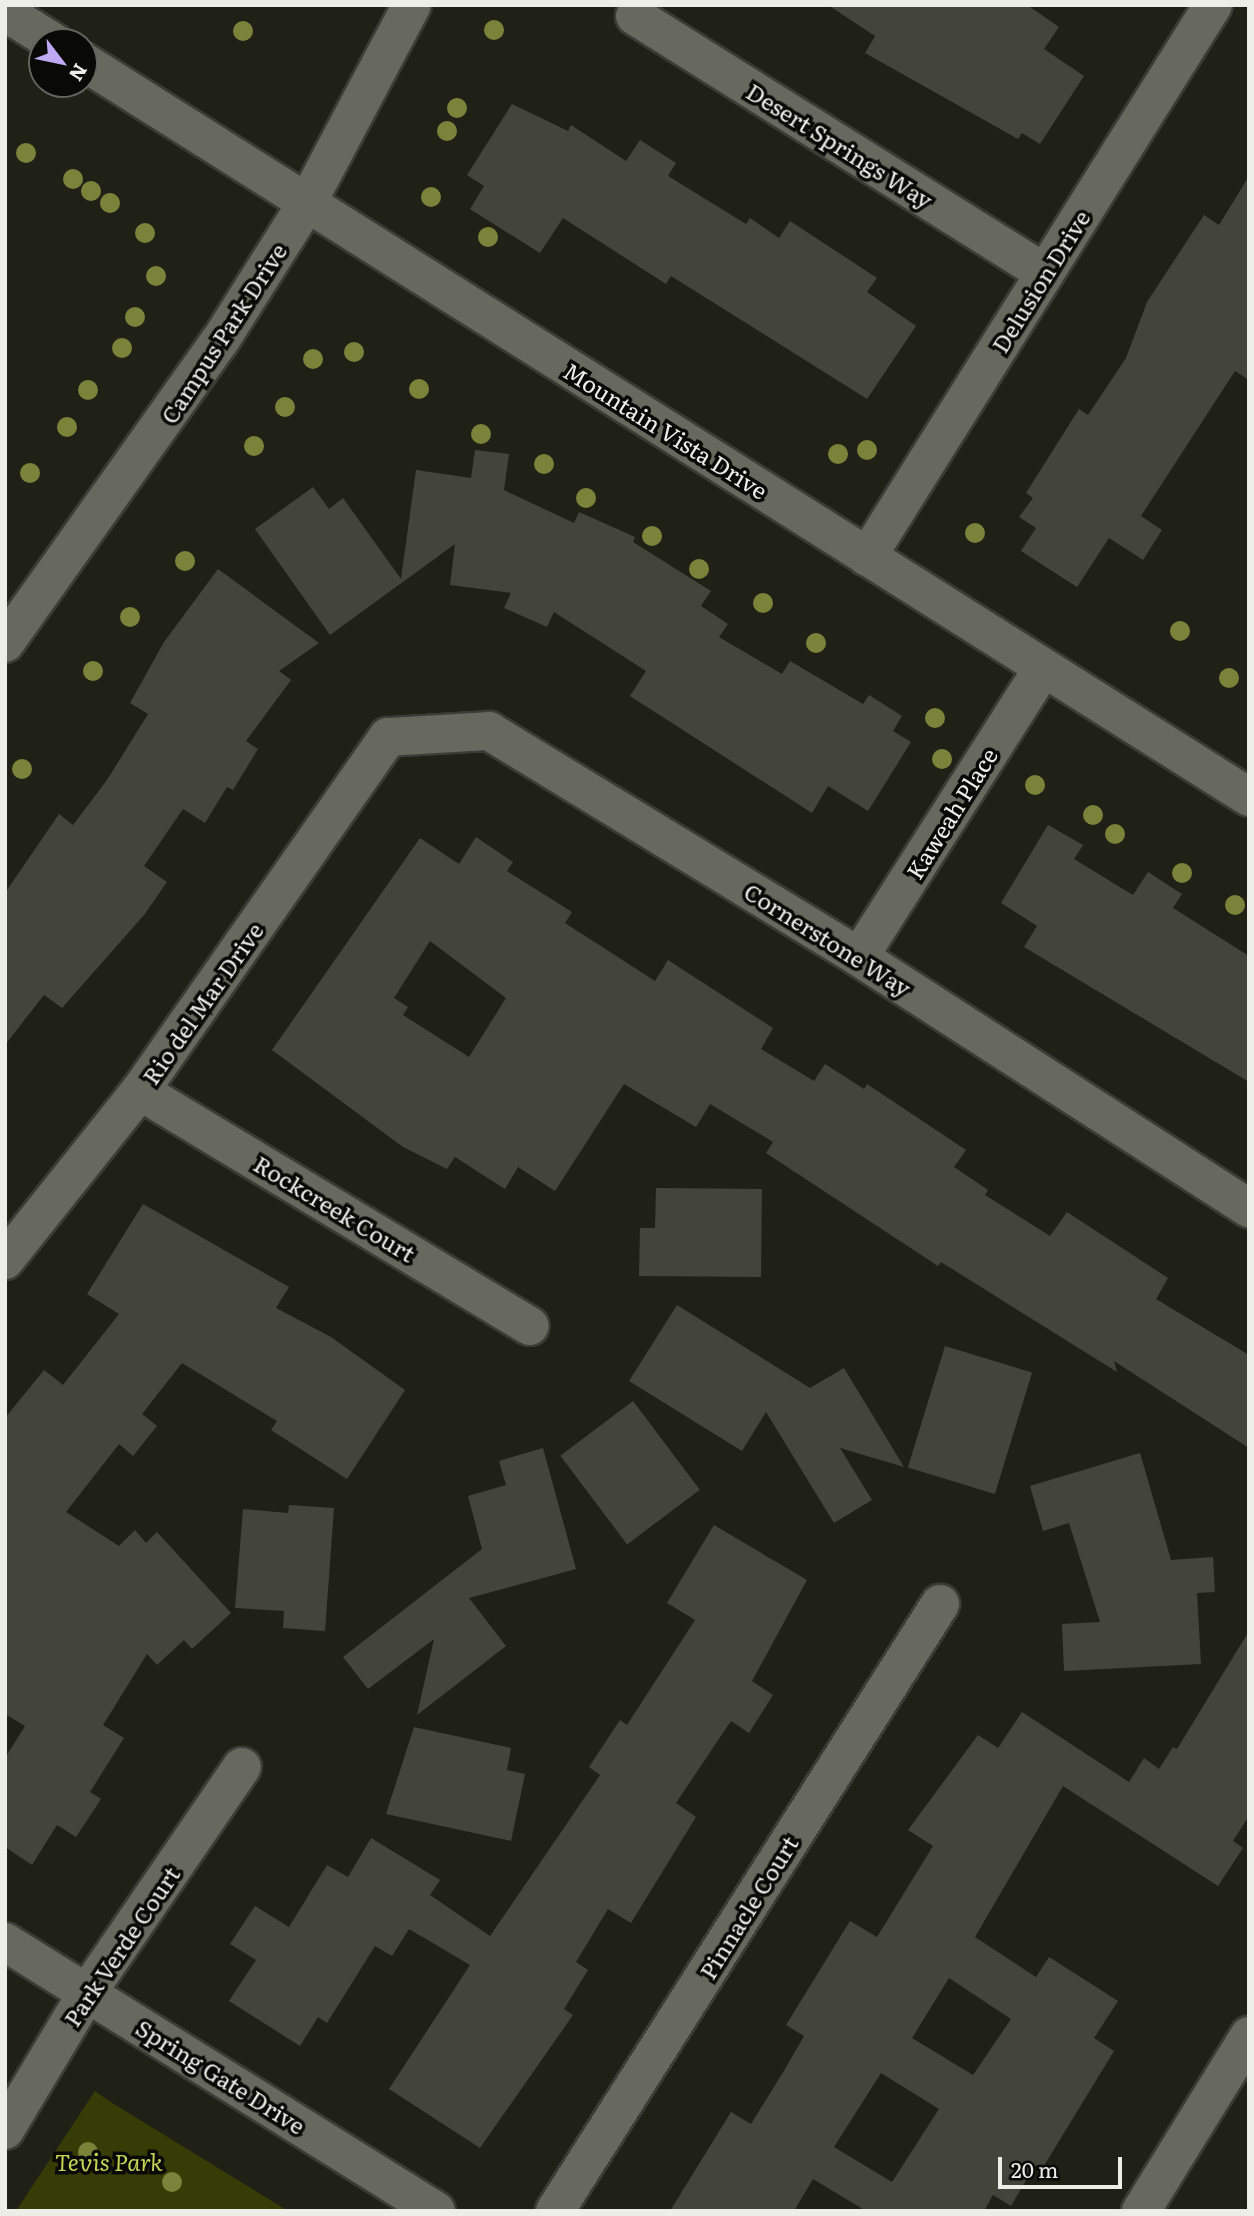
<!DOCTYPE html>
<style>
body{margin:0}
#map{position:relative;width:1254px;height:2216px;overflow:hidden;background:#1f2117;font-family:Literata,serif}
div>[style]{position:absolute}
.green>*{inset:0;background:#363c06}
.building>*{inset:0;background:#43453b;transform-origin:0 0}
.roads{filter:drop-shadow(2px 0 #3b3c36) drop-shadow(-2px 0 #3b3c36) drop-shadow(0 2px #3b3c36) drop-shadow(0 -2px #3b3c36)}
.minor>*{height:38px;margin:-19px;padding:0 19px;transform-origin:19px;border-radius:19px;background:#67695e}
.tertiary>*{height:38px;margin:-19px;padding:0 19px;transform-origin:19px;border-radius:19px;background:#67695e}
.trees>*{width:20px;height:20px;margin:-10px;border-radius:50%;background:#79843a}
span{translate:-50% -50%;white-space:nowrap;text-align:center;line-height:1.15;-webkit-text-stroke:7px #090a06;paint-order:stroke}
.street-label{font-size:23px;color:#edeee8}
.park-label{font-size:23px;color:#c2d556;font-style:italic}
.frame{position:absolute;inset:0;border:7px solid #edeee8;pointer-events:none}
.north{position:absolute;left:28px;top:28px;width:70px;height:70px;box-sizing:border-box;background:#090a06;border:2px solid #646560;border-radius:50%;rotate:122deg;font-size:19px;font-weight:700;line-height:28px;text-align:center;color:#edeee8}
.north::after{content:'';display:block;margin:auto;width:24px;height:32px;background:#bfa8f4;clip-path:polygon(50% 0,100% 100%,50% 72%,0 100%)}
.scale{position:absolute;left:998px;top:2157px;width:124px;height:32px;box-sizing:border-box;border:4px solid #edeee8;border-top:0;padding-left:9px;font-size:21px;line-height:24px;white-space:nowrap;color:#edeee8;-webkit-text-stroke:5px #090a06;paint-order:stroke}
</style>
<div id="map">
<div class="green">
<div style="clip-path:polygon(95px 2091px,109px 2101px,288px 2211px,16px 2211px)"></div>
</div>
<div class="building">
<div style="clip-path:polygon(828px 5px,1027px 5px,1059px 27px,1044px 49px,1084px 76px,1040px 144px,1022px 133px,1018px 139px,865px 53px,875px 36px)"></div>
<div style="clip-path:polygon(512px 104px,568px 131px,571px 125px,626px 161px,640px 140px,676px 163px,668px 176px,746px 224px,750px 218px,779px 238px,790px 221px,877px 278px,867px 292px,916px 326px,867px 399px,671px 276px,666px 284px,563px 218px,540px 253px,470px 209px,484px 186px,467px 175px)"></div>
<div style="clip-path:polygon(1249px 176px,1249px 380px,1235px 371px,1141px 516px,1162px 530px,1143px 560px,1109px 538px,1077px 587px,1021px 551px,1036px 528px,1019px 517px,1033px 498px,1026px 493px,1079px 409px,1088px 415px,1126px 358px,1147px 302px,1204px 215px,1219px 225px)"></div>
<div style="clip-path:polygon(475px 450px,509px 454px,504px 490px,574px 523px,579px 512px,635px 537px,633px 542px,711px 591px,701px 606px,728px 624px,719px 637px,782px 674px,790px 661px,863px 704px,869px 695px,902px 716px,893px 731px,911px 742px,868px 811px,828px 786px,812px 813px,630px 696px,646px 671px,554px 612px,547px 627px,504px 608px,511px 593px,450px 585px,455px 544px,330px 635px,255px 529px,313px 487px,329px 509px,343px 498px,401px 579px,416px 470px,471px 478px)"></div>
<div style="clip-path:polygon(218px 569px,319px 643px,279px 671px,291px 680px,246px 741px,258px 749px,233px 790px,227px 787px,205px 823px,183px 809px,144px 866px,167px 882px,144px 915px,62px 1008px,44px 995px,5px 1045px,5px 893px,59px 814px,73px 825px,107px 780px,148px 714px,130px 703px,164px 642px)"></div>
<div style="clip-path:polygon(1048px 825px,1083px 845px,1074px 859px,1133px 895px,1148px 872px,1182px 894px,1173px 908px,1249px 956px,1249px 1082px,1024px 947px,1037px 926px,1001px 903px)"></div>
<div style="clip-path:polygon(evenodd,476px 837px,513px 862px,507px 871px,572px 912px,565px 923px,655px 981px,668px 960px,773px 1028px,761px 1049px,814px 1081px,825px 1064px,864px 1089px,867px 1084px,966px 1150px,954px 1167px,988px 1190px,985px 1195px,1050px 1236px,1067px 1212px,1168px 1278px,1156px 1299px,1249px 1355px,1249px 1448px,1114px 1361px,1117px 1372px,941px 1262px,938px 1266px,766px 1153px,773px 1142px,710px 1104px,696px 1127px,624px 1084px,555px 1191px,518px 1167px,505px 1189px,455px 1157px,447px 1169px,403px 1147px,272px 1050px,420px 838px,459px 864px,476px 837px,430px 941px,506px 998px,469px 1057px,403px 1015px,408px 1007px,394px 998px,430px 941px)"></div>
<div style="clip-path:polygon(656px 1188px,762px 1189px,761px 1277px,639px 1276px,640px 1228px,655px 1228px)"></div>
<div style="clip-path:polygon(143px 1204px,289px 1287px,276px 1308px,331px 1337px,405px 1390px,347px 1479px,271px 1430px,277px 1421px,182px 1363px,142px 1414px,157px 1426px,133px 1456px,119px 1444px,66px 1512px,119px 1546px,135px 1530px,146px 1543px,157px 1532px,231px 1613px,192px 1649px,184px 1640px,157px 1665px,147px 1654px,103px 1725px,124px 1738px,90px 1792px,101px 1799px,76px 1837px,57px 1825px,32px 1865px,5px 1847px,5px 1758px,25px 1726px,5px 1714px,5px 1418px,44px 1370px,63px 1385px,119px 1314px,87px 1294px)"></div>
<div style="clip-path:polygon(677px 1305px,810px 1388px,844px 1368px,904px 1467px,840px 1448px,872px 1500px,834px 1523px,766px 1412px,742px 1451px,629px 1381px)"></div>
<div style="left:945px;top:1346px;width:91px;height:127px;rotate:17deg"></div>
<div style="left:633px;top:1401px;width:111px;height:91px;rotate:53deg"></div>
<div style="clip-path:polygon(543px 1448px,576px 1569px,469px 1598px,506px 1646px,417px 1715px,434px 1639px,368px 1689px,343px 1657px,482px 1549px,468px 1496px,506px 1485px,499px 1461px)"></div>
<div style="clip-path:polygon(1140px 1453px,1171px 1560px,1213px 1557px,1215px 1592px,1197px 1593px,1201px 1664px,1064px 1671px,1062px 1624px,1100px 1622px,1069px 1523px,1043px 1531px,1030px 1486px)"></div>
<div style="clip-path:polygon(289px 1505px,334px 1508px,325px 1631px,283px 1628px,284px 1611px,235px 1608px,243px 1509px,288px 1513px)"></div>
<div style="clip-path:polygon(714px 1525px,807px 1580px,752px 1681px,773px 1695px,749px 1733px,731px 1721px,676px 1803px,696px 1817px,631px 1923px,608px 1909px,576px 1962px,588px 1970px,564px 2009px,573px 2015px,480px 2148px,389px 2089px,470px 1965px,409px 1929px,392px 1956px,375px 1946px,327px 2023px,318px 2017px,300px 2046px,229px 2001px,256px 1960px,230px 1944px,255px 1906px,289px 1927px,327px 1865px,348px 1877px,371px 1838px,440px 1880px,430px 1895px,490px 1936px,600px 1775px,589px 1767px,620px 1720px,627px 1725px,695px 1620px,667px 1603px)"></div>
<div style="clip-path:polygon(evenodd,1249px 1631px,1249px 1816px,1233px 1841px,1243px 1848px,1218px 1886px,1063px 1786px,975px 1937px,1036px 1977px,1049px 1957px,1118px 2001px,1094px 2038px,1114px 2051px,1042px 2169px,1035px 2165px,1011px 2206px,993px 2195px,984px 2211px,866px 2211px,813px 2179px,794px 2211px,670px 2211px,731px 2112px,751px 2124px,785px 2069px,804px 2036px,786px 2025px,850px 1921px,877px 1937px,933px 1846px,908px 1830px,978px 1735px,998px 1748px,1022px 1712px,1129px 1782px,1144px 1758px,1159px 1769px,1173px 1747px,1177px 1749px,1249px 1631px,949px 1978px,1011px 2019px,973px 2075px,912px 2038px,949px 1978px,1249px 1631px,881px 2073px,939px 2109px,892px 2182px,834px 2147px,881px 2073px)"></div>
<div style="clip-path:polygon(414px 1727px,511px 1748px,507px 1770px,525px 1774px,511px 1841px,386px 1814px)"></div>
</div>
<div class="roads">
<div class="minor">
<div style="left:635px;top:16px;width:484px;rotate:32.1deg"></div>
<div style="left:867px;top:557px;width:651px;rotate:-57.92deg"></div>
<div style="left:859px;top:957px;width:343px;rotate:-57.5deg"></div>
<div style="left:140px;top:1091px;width:455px;rotate:31.1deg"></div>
<div style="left:5px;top:1260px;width:216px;rotate:-51.4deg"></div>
<div style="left:140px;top:1091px;width:432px;rotate:-55deg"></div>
<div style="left:388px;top:737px;width:101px;rotate:-3.4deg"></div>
<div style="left:489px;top:731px;width:434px;rotate:31.4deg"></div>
<div style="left:859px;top:957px;width:464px;rotate:32.8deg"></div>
<div style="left:5px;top:1942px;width:508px;rotate:31.97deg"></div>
<div style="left:5px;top:2130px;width:160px;rotate:-59.1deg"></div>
<div style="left:87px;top:1993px;width:274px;rotate:-55.6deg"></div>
<div style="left:555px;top:2211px;width:719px;rotate:-57.61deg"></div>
<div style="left:1141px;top:2211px;width:206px;rotate:-58.3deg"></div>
</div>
<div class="tertiary">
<div style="left:5px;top:12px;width:57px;rotate:32deg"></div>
<div style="left:84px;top:62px;width:1377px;rotate:32.25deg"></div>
<div style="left:5px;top:643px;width:371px;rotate:-54.6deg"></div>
<div style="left:220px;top:341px;width:163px;rotate:-57.8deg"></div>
<div style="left:307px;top:203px;width:224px;rotate:-62.1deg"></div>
</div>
</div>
<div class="trees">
<div style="left:494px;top:30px"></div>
<div style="left:243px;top:31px"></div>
<div style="left:457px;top:108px"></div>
<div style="left:447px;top:131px"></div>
<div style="left:26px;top:153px"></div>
<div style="left:73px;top:179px"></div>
<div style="left:91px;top:191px"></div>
<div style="left:431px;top:197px"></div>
<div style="left:110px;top:203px"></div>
<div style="left:145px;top:233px"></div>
<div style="left:488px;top:237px"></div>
<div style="left:156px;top:276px"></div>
<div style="left:135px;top:317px"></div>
<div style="left:122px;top:348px"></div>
<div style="left:354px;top:352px"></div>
<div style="left:313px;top:359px"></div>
<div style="left:419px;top:389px"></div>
<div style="left:88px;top:390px"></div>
<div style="left:285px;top:407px"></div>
<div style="left:67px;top:427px"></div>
<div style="left:481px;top:434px"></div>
<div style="left:254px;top:446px"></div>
<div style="left:867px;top:450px"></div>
<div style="left:838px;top:454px"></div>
<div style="left:544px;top:464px"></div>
<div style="left:30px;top:473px"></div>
<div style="left:586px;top:498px"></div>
<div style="left:975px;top:533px"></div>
<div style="left:652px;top:536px"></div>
<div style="left:185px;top:561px"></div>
<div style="left:699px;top:569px"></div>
<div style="left:763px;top:603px"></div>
<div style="left:130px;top:617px"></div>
<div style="left:1180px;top:631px"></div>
<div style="left:816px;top:643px"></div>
<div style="left:93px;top:671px"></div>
<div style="left:1229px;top:678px"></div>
<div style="left:935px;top:718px"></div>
<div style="left:942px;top:759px"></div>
<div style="left:22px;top:769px"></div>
<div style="left:1035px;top:785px"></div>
<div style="left:1093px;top:815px"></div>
<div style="left:1115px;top:834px"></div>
<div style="left:1182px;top:873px"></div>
<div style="left:1235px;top:905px"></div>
<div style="left:88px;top:2152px"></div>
<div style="left:172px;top:2182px"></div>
</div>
<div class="street-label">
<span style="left:840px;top:145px;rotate:32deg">Desert Springs Way</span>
<span style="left:1040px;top:281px;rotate:-58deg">Delusion Drive</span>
<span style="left:223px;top:333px;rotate:-57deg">Campus Park Drive</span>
<span style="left:666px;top:430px;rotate:32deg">Mountain Vista Drive</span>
<span style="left:951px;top:813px;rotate:-58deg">Kaweah Place</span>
<span style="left:828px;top:939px;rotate:32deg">Cornerstone Way</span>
<span style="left:202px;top:1003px;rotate:-55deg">Rio del Mar Drive</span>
<span style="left:335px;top:1208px;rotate:31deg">Rockcreek Court</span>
<span style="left:748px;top:1907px;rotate:-58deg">Pinnacle Court</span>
<span style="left:121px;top:1946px;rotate:-56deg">Park Verde Court</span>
<span style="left:221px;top:2076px;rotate:32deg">Spring Gate Drive</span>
</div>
<div class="park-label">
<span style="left:109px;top:2161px">Tevis Park</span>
</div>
<div class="frame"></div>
<div class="north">N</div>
<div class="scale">20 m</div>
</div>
